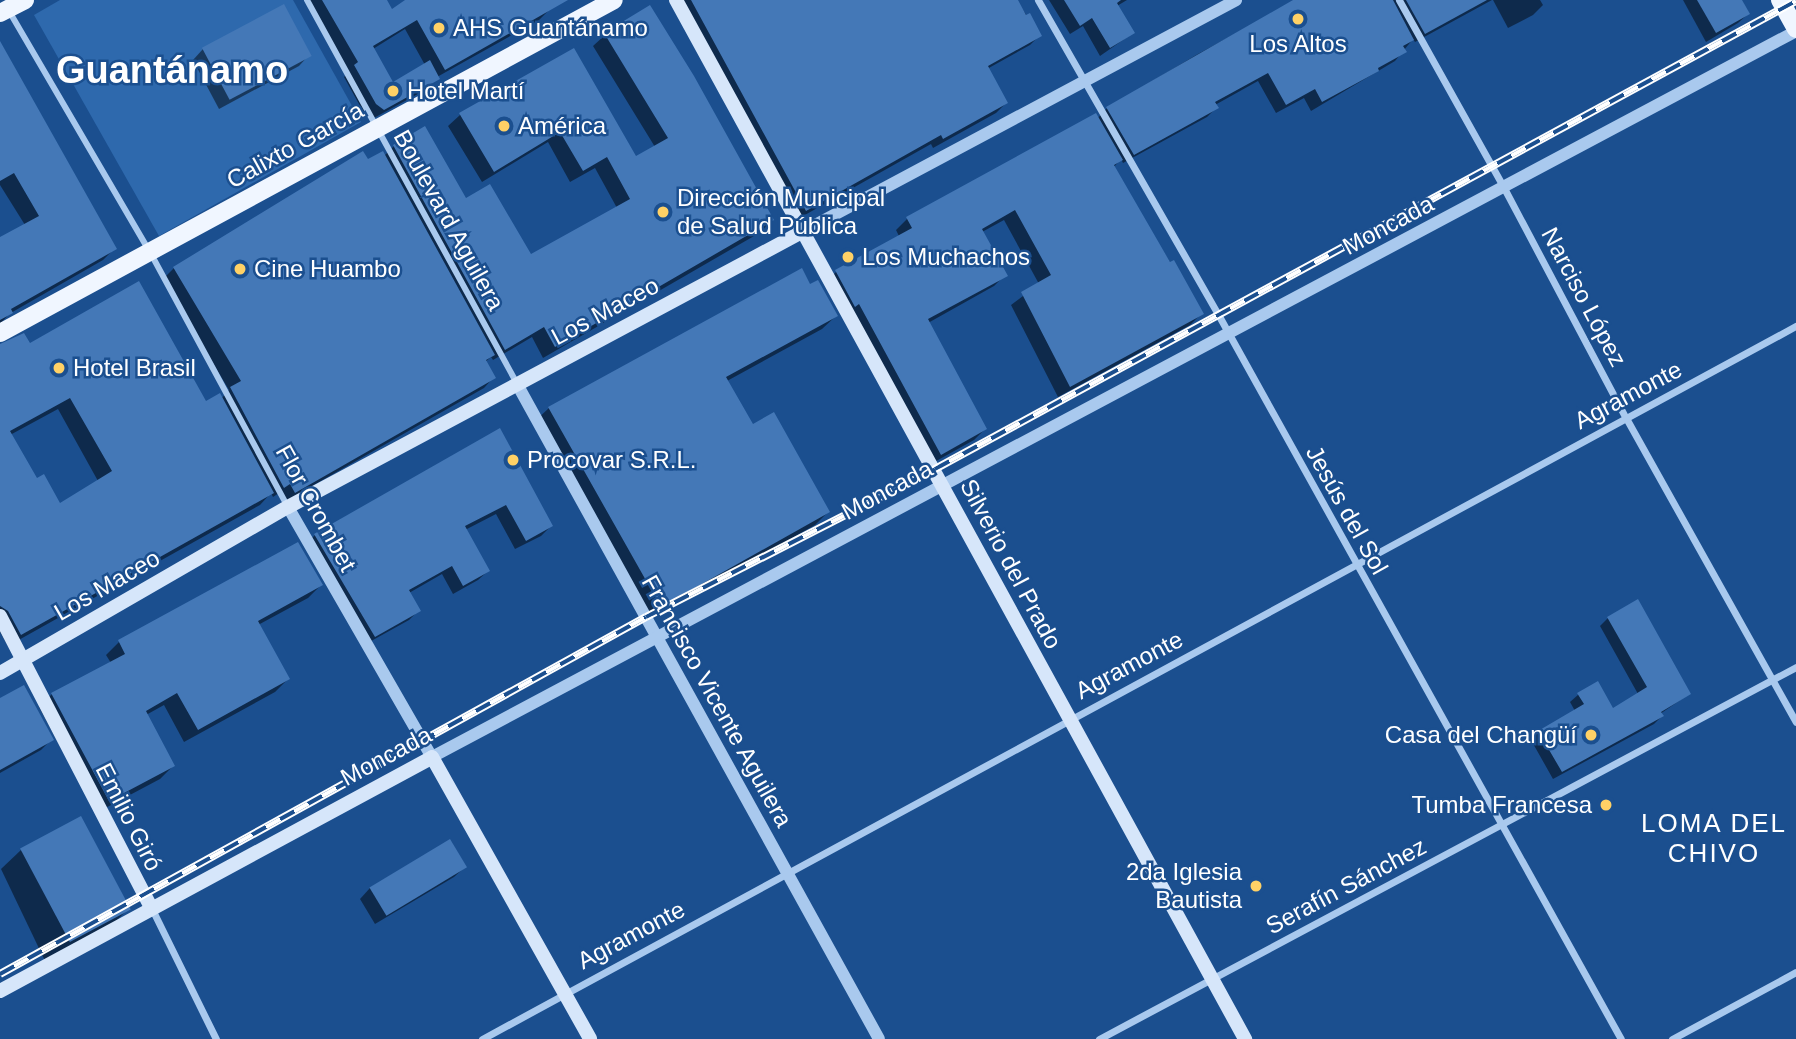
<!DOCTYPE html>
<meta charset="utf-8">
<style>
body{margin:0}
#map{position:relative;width:1796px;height:1039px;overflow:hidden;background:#1b4f8f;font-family:Arial,sans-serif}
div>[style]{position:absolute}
.green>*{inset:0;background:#2e69ad}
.shadow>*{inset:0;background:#0007}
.building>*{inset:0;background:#4478b7;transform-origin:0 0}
.pedestrian>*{height:6px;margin:-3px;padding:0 3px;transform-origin:3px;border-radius:3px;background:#a9c9ee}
.minor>*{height:7px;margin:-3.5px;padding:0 3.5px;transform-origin:3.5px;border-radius:3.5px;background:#a9c9ee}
.tertiary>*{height:12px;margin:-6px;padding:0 6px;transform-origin:6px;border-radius:6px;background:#a9c9ee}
.secondary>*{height:14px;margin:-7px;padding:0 7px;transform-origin:7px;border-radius:7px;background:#d6e6fa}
.primary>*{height:18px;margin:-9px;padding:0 9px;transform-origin:9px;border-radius:9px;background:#f0f6ff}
.rail>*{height:8px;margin-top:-4px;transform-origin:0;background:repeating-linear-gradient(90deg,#1b4f8f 0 16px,#fff 0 32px);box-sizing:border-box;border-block:2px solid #fff}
.dots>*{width:19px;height:19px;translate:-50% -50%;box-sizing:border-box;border:4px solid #1b4f8f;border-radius:50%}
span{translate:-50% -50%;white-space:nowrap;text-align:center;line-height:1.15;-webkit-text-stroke:5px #1b4f8f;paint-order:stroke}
.poi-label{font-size:24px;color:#fff}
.left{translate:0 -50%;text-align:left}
.right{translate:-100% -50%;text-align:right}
.street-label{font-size:24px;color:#fff}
.neighbourhood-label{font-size:26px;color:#fff;letter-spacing:2px}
.town-label{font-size:38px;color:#fff;font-weight:700}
</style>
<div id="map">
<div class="green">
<div style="clip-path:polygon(60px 0,293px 0,361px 122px,159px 236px,34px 15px)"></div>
</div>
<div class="shadow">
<div style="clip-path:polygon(evenodd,306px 0,385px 0,391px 12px,412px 0,545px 0,550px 9px,539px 20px,437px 77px,427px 89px,372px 119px,365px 115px,344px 77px,348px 73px,306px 0,405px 29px,425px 65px,393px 84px,373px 49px,405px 29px)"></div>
<div style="clip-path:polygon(677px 0,1016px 0,1040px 35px,1030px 45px,987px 69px,1006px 103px,996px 113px,933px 148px,931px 144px,796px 220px)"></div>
<div style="clip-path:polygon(1049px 0,1127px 0,1117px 6px,1133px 33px,1100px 56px,1083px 26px,1070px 34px)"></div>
<div style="clip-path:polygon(1297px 0,1492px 0,1415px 42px,1413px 39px,1395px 61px,1311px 111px,1304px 98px,1276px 113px,1258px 81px,1215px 105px,1216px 108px,1207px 117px,1123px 163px,1121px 159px,1113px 168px,1201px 314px,1190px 325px,1058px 397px,1011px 305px,1039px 284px,1004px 220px,982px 232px,1005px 275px,994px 286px,928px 323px,985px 429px,974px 440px,929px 465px,825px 283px,836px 272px,899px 236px,896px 230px,907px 219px,1097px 119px,1107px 108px,1198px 54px)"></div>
<div style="clip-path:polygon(1493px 0,1540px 0,1543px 5px,1533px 15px,1508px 28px)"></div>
<div style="clip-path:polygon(1683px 0,1740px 0,1748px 14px,1738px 23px,1706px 42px)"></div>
<div style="clip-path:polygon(evenodd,605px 35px,772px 220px,761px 232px,543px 358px,532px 337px,493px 360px,491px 357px,485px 362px,494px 377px,484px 388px,284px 502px,279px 493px,273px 497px,271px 493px,260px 505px,8px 646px,0 632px,0 346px,29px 346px,206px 403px,221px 399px,229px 390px,163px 279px,174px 268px,363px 153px,367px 161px,384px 156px,394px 146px,465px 200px,530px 257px,617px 208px,595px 168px,570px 182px,548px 142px,482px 182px,448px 126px,460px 115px,574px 50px,635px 159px,655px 147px,593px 46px,605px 35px,58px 409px,98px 481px,59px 505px,36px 481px,10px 435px,58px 409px)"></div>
<div style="clip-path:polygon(0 44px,115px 248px,103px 260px,9px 314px,0 324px,0 239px,25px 225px,0 185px)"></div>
<div style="clip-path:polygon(203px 49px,309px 55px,299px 66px,219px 109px,193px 60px)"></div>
<div style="clip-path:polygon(810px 286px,836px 316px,822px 329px,727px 381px,752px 426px,828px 512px,815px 525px,647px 619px,535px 421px,549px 408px)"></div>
<div style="clip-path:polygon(499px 431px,551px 526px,541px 536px,515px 549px,496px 514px,465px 530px,488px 571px,478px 580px,453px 594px,442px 574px,409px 593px,419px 610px,409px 620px,364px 645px,305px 545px,315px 535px)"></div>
<div style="clip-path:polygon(321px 585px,308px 598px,258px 625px,288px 679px,275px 692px,184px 742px,164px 705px,146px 715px,173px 766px,160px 779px,96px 813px,39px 707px,52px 694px,111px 663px,106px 655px,119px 642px)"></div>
<div style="clip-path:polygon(1608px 618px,1689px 694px,1660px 714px,1662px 716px,1654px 724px,1553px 779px,1531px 740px,1539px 732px,1575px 711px,1570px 702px,1579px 694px,1613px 711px,1638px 694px,1600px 626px)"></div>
<div style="clip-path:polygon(0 699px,51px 740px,41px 750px,0 773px)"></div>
<div style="clip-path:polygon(80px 818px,128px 909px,108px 929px,46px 963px,1px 869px,21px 850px)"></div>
<div style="clip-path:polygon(465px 867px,454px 877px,375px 924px,360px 899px,370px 888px)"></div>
</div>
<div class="building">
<div style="clip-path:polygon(322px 0,387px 0,392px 9px,405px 0,568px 0,445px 70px,417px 20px,373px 46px,393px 82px,430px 60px,440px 79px,384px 110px,376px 104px,354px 65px,358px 62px)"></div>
<div style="clip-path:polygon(691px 0,1018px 0,1026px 15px,1030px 13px,1042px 36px,988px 66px,1008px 103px,943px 139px,941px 135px,806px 211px)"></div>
<div style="clip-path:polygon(1064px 0,1121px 0,1117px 3px,1135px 33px,1110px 48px,1092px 18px,1080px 26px)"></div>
<div style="clip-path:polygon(1293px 0,1393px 0,1414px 40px,1403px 46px,1407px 52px,1378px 68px,1379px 71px,1322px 102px,1315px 89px,1286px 105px,1268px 73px,1215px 102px,1219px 108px,1134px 155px,1106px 107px)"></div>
<div style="clip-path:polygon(1406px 0,1487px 0,1425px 34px)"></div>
<div style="clip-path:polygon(1697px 0,1742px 0,1750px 14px,1716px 33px)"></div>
<div style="left:284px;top:4px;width:59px;height:93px;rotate:62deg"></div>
<div style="clip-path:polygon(650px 5px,694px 76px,774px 220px,555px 347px,544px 327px,505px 350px,393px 145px,425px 126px,466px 198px,490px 184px,531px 254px,630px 199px,607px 157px,583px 171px,560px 132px,494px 172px,459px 113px,574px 48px,636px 156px,668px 138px,604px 33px)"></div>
<div style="clip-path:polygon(0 41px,117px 249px,11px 309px,13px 313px,0 320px,0 237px,39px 216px,14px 173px,0 181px)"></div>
<div style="clip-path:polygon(1096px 113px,1123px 160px,1114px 165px,1170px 262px,1174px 260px,1204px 314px,1070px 387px,1021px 292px,1051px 275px,1015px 210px,982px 229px,1008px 276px,928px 319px,987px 429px,941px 455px,859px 304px,855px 307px,835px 270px,912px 228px,906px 217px)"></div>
<div style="clip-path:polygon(363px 151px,368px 159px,383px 151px,495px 355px,486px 360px,496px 378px,295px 493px,290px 484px,284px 488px,230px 387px,241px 381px,173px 267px)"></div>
<div style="clip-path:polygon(802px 268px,810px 284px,818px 280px,838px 316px,726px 377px,753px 424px,774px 412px,830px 512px,661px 607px,548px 407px)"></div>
<div style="clip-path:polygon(evenodd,139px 281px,206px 401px,220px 393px,274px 493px,21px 635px,8px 611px,0 606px,0 344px,24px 333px,30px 343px,139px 281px,70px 398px,112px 471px,60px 503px,44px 474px,37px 478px,10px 431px,70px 398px)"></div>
<div style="clip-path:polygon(500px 428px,553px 526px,526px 541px,506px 505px,465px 526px,490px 571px,463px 586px,452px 566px,409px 590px,421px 611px,375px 637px,314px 534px)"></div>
<div style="clip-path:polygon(298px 542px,323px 585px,258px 621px,290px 679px,198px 730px,177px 693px,146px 711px,175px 766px,109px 801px,51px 693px,125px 654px,118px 640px)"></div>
<div style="clip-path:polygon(1638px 599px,1691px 694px,1661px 712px,1664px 716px,1562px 772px,1538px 731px,1584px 704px,1577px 693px,1598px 681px,1613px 708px,1647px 687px,1607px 617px)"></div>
<div style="clip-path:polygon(24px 685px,54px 740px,0 770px,0 698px)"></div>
<div style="left:81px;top:816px;width:106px;height:69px;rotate:62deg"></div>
<div style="left:450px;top:839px;width:33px;height:94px;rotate:59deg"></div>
</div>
<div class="pedestrian">
<div style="left:307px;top:0;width:438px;rotate:61.3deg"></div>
<div style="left:9px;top:11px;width:279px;rotate:59.7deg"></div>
<div style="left:150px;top:252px;width:290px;rotate:61.6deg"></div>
</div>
<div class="minor">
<div style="left:1038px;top:0;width:364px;rotate:60.2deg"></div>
<div style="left:1219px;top:316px;width:827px;rotate:60.93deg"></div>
<div style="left:1399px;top:0;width:215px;rotate:60.8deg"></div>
<div style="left:1504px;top:188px;width:260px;rotate:62.1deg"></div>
<div style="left:1626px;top:418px;width:348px;rotate:60.8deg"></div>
<div style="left:151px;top:907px;width:147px;rotate:63.8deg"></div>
<div style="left:482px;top:1039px;width:1495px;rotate:-28.49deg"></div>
<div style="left:1099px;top:1039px;width:790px;rotate:-28.09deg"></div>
<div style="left:1672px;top:1039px;width:141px;rotate:-28.4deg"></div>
</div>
<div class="tertiary">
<div style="left:802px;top:232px;width:492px;rotate:-28.1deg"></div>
<div style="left:517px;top:384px;width:748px;rotate:61.07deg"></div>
<div style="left:288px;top:507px;width:289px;rotate:60.1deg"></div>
<div style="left:432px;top:757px;width:1545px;rotate:-28.02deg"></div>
</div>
<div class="secondary">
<div style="left:676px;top:0;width:1185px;rotate:61.29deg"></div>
<div style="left:0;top:616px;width:328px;rotate:62.6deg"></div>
<div style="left:0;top:673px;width:332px;rotate:-30deg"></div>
<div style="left:288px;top:507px;width:583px;rotate:-28.15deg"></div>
<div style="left:0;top:991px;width:491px;rotate:-28.4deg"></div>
<div style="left:432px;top:757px;width:323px;rotate:60.7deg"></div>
</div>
<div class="primary">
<div style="left:1780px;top:0;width:33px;rotate:61deg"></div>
<div style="left:0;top:13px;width:28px;rotate:-27deg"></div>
<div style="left:0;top:333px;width:698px;rotate:-28.47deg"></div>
</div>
<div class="rail">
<div style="left:0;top:974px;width:738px;rotate:-28.93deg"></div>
<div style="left:646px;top:617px;width:325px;rotate:-27.1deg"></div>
<div style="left:935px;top:469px;width:980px;rotate:-28.53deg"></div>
</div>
<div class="dots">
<div style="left:1298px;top:19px;background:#ffd166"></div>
<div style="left:439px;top:28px;background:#ffd166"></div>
<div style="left:393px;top:91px;background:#ffd166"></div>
<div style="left:504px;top:126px;background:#ffd166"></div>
<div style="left:663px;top:212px;background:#ffd166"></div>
<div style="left:848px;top:257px;background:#ffd166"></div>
<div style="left:240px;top:269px;background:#ffd166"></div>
<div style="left:59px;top:368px;background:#ffd166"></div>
<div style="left:513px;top:460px;background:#ffd166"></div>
<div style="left:1591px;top:735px;background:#ffd166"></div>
<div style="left:1606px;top:805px;background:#ffd166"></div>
<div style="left:1256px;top:886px;background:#ffd166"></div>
</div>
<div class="poi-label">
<span class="left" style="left:453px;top:28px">AHS Guantánamo</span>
<span style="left:1298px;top:44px">Los Altos</span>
<span class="left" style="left:407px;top:91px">Hotel Martí</span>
<span class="left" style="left:518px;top:126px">América</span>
<span class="left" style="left:677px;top:212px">Dirección Municipal<br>de Salud Pública</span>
<span class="left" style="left:862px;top:257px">Los Muchachos</span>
<span class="left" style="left:254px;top:269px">Cine Huambo</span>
<span class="left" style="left:73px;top:368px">Hotel Brasil</span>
<span class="left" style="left:527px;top:460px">Procovar S.R.L.</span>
<span class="right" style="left:1577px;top:735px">Casa del Changüí</span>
<span class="right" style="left:1592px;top:805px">Tumba Francesa</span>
<span class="right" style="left:1242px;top:886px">2da Iglesia<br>Bautista</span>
</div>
<div class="street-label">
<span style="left:295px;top:145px;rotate:-29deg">Calixto García</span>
<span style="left:449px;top:220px;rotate:61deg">Boulevard Aguilera</span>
<span style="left:1388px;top:225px;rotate:-28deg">Moncada</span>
<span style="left:1584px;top:297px;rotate:62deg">Narciso López</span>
<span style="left:605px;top:311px;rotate:-28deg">Los Maceo</span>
<span style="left:1628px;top:395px;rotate:-28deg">Agramonte</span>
<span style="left:887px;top:490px;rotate:-28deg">Moncada</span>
<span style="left:316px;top:508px;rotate:61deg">Flor Crombet</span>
<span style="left:1347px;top:510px;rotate:61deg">Jesús del Sol</span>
<span style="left:1011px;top:564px;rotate:62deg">Silverio del Prado</span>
<span style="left:107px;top:585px;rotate:-30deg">Los Maceo</span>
<span style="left:1129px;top:665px;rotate:-28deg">Agramonte</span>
<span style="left:717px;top:701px;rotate:61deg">Francisco Vicente Aguilera</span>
<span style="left:386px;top:756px;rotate:-28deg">Moncada</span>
<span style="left:129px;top:817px;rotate:63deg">Emilio Giró</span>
<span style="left:1346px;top:886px;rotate:-28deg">Serafín Sánchez</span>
<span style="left:631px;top:935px;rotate:-28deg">Agramonte</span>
</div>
<div class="neighbourhood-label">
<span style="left:1714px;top:839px">LOMA DEL<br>CHIVO</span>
</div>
<div class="town-label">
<span style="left:172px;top:71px">Guantánamo</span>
</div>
</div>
